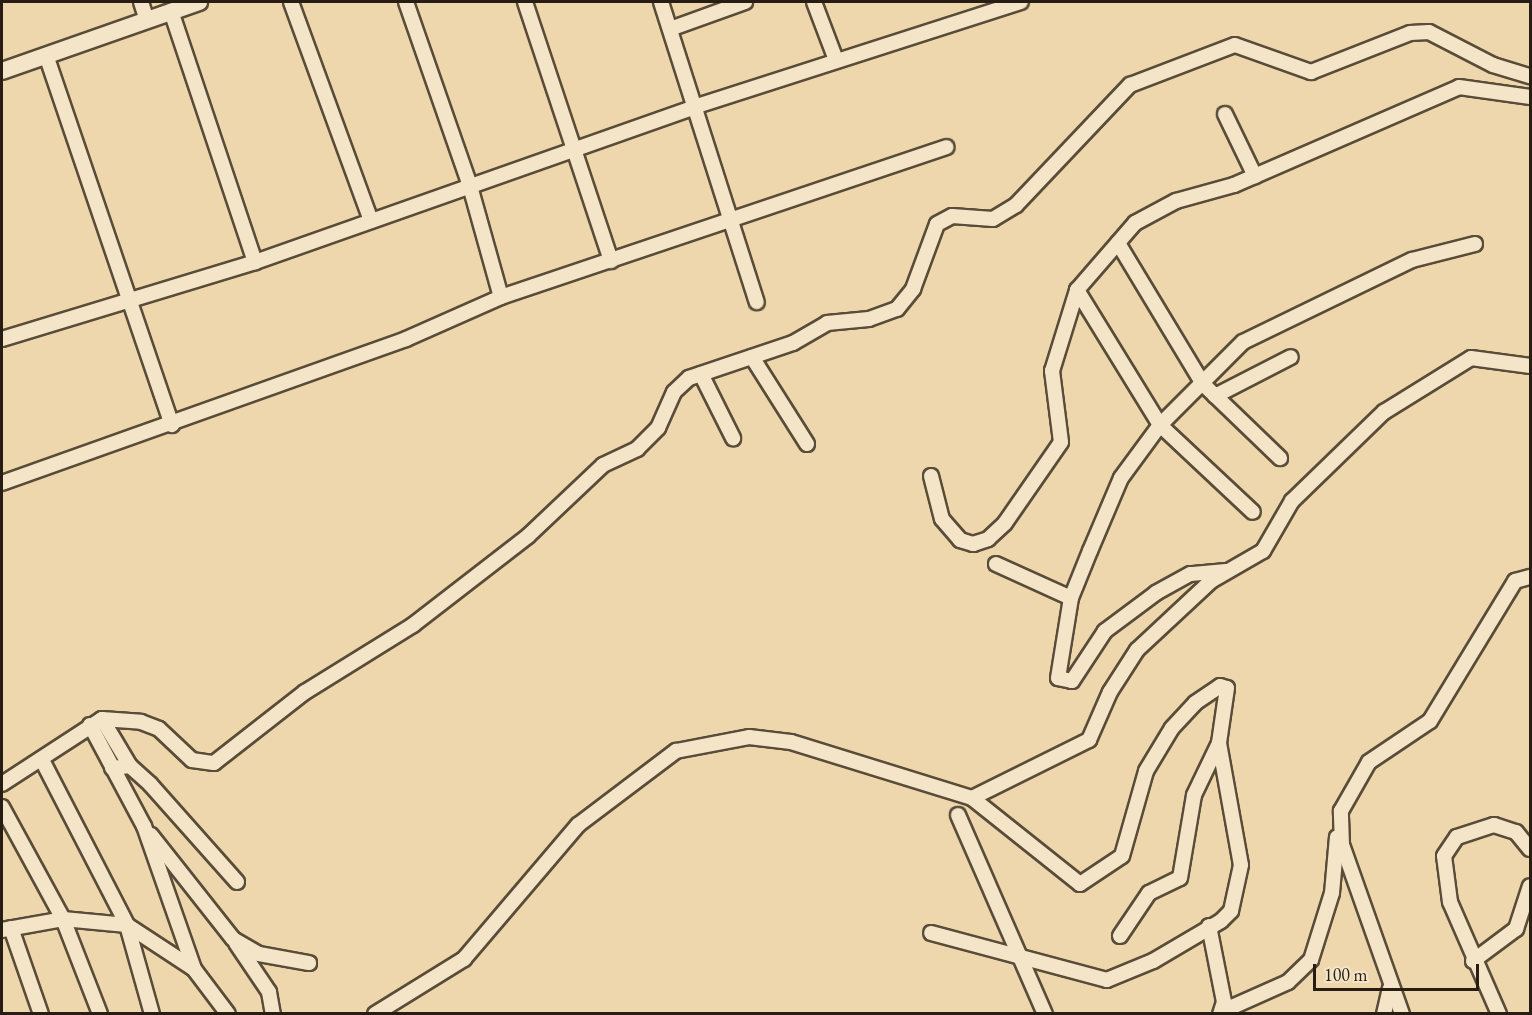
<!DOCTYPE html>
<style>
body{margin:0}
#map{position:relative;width:1532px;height:1015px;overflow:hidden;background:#eed7ac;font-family:"EB Garamond",serif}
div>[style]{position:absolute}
.roads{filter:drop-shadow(2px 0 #594c38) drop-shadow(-2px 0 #594c38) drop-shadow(0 2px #594c38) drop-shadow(0 -2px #594c38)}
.minor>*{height:14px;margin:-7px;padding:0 7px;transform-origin:7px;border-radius:7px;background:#f4e5c9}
.tertiary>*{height:16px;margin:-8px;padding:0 8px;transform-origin:8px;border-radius:8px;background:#f4e5c9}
span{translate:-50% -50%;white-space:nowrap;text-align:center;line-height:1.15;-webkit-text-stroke:4.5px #f4e5c9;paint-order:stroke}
.frame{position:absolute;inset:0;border:3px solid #271d12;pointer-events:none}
.scale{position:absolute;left:1313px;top:964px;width:166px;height:27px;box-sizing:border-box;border:3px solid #271d12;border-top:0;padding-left:8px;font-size:18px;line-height:21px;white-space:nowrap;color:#271d12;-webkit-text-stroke:4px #f4e5c9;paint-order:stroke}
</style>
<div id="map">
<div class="roads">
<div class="minor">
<div style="left:141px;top:2px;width:19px;rotate:72deg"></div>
<div style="left:291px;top:2px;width:233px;rotate:69.9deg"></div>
<div style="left:406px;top:2px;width:195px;rotate:70.8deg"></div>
<div style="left:470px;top:186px;width:115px;rotate:74.4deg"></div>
<div style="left:525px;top:2px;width:273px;rotate:71.6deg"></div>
<div style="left:661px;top:2px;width:315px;rotate:72.3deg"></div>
<div style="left:814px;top:2px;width:62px;rotate:69.2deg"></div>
<div style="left:171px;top:11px;width:265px;rotate:71.5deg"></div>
<div style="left:670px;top:29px;width:80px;rotate:-19.8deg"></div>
<div style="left:46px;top:55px;width:391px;rotate:71.2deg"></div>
<div style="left:1225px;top:114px;width:69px;rotate:64.2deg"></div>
<div style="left:1118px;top:243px;width:165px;rotate:58.9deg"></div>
<div style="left:1203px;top:384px;width:107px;rotate:43.9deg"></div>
<div style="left:1077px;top:290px;width:158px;rotate:58.4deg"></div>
<div style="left:1160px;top:425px;width:127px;rotate:43.1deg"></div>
<div style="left:2px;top:339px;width:264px;rotate:-16.9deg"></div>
<div style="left:255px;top:262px;width:469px;rotate:-19.4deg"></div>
<div style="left:697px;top:106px;width:340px;rotate:-17.8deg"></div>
<div style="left:752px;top:357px;width:103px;rotate:57.7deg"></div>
<div style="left:701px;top:374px;width:72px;rotate:63.4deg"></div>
<div style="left:1215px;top:396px;width:85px;rotate:-27.2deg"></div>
<div style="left:931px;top:476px;width:44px;rotate:75.7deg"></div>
<div style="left:942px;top:519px;width:28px;rotate:49deg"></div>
<div style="left:960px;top:540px;width:14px;rotate:17deg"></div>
<div style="left:973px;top:544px;width:16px;rotate:-18deg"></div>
<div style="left:988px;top:539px;width:23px;rotate:-43deg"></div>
<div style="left:1005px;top:523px;width:98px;rotate:-55.3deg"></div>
<div style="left:1061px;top:442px;width:72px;rotate:-97.2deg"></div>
<div style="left:1052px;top:371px;width:85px;rotate:-72.8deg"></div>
<div style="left:1077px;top:290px;width:89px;rotate:-49.1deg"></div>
<div style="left:1135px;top:223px;width:47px;rotate:-28.2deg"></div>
<div style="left:1176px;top:201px;width:60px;rotate:-15.4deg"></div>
<div style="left:1234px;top:185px;width:245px;rotate:-23.5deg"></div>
<div style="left:1459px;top:87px;width:72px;rotate:8deg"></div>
<div style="left:2px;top:483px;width:429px;rotate:-19.6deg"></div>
<div style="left:406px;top:339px;width:104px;rotate:-23.9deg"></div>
<div style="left:501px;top:297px;width:470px;rotate:-18.6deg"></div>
<div style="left:996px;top:564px;width:82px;rotate:24.4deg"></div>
<div style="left:1226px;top:571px;width:36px;rotate:175deg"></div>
<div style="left:1190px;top:574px;width:39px;rotate:151deg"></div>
<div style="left:1156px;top:593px;width:64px;rotate:143.3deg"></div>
<div style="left:1105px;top:631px;width:60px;rotate:123.4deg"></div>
<div style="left:1072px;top:681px;width:14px;rotate:-168deg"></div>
<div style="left:1058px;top:678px;width:81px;rotate:-80.8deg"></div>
<div style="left:1071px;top:598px;width:51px;rotate:-68deg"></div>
<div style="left:1090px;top:551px;width:79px;rotate:-67deg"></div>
<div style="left:1121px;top:478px;width:66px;rotate:-53.7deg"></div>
<div style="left:1160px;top:425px;width:117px;rotate:-45deg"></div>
<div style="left:1243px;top:342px;width:188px;rotate:-25.9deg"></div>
<div style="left:1412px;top:260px;width:65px;rotate:-14.3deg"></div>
<div style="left:102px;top:719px;width:55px;rotate:59.2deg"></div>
<div style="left:90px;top:725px;width:115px;rotate:61.9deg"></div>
<div style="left:144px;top:826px;width:151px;rotate:70.7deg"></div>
<div style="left:42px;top:760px;width:186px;rotate:62.7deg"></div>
<div style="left:127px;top:925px;width:92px;rotate:74.3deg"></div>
<div style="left:112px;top:768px;width:18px;rotate:-6deg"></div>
<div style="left:130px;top:766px;width:27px;rotate:42deg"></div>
<div style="left:150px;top:784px;width:131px;rotate:48.4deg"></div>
<div style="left:2px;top:784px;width:119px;rotate:-33deg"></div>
<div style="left:102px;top:719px;width:39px;rotate:4deg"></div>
<div style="left:141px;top:722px;width:19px;rotate:21deg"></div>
<div style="left:159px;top:729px;width:45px;rotate:43.2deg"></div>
<div style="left:192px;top:760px;width:22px;rotate:8deg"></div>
<div style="left:214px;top:763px;width:115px;rotate:-38deg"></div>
<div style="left:305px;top:692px;width:127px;rotate:-31.8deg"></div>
<div style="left:413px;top:625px;width:145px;rotate:-37.7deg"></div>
<div style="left:528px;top:536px;width:103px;rotate:-43.4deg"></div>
<div style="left:603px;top:465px;width:38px;rotate:-25deg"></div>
<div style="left:637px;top:449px;width:30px;rotate:-45deg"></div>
<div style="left:658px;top:428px;width:39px;rotate:-66deg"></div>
<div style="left:674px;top:392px;width:21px;rotate:-43deg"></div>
<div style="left:689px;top:378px;width:110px;rotate:-18.6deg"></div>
<div style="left:793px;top:343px;width:39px;rotate:-30deg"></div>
<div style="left:827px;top:323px;width:42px;rotate:-5.4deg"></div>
<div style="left:869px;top:319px;width:30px;rotate:-20deg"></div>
<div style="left:897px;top:309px;width:26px;rotate:-51deg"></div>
<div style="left:913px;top:289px;width:69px;rotate:-69.7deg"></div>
<div style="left:937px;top:224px;width:17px;rotate:-28deg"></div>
<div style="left:952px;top:216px;width:41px;rotate:4.2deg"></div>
<div style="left:993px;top:219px;width:27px;rotate:-31deg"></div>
<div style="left:1016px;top:205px;width:166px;rotate:-46.5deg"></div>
<div style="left:1130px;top:85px;width:112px;rotate:-20.9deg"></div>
<div style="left:1235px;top:45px;width:81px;rotate:19.6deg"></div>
<div style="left:1311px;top:72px;width:106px;rotate:-21.5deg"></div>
<div style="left:1410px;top:33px;width:19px;rotate:-3deg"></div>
<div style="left:1429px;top:32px;width:72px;rotate:27.3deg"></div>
<div style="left:1493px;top:65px;width:39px;rotate:17deg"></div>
<div style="left:972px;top:798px;width:131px;rotate:-26.4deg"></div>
<div style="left:1089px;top:740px;width:52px;rotate:-66.4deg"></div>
<div style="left:1110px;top:692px;width:50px;rotate:-57.3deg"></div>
<div style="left:1137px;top:650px;width:101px;rotate:-43deg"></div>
<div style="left:1211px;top:581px;width:60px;rotate:-30deg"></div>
<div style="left:1263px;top:551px;width:58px;rotate:-59.9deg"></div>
<div style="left:1292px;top:501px;width:128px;rotate:-44.1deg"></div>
<div style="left:1384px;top:412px;width:102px;rotate:-31.8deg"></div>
<div style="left:1471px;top:358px;width:60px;rotate:7.7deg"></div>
<div style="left:2px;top:807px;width:128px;rotate:61.4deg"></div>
<div style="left:63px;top:919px;width:102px;rotate:68.7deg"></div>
<div style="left:958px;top:815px;width:217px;rotate:66.4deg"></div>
<div style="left:151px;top:835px;width:132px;rotate:51.7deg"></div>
<div style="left:233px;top:939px;width:30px;rotate:30deg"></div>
<div style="left:259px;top:954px;width:51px;rotate:10.2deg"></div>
<div style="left:1209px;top:926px;width:77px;rotate:78.8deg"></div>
<div style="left:1224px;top:1002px;width:13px;rotate:108deg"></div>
<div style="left:11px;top:928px;width:91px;rotate:70.8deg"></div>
<div style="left:2px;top:930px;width:62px;rotate:-10.2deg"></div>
<div style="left:63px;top:919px;width:64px;rotate:5.4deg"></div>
<div style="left:127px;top:925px;width:80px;rotate:33.3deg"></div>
<div style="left:194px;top:969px;width:56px;rotate:52.9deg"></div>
<div style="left:1120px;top:936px;width:52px;rotate:-56deg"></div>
<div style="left:1149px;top:893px;width:34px;rotate:-26deg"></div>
<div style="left:1180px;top:878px;width:84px;rotate:-80.4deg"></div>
<div style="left:1194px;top:795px;width:58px;rotate:-64.3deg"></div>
<div style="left:236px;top:943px;width:59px;rotate:56deg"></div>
<div style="left:269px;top:992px;width:22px;rotate:80deg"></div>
<div style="left:1473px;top:961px;width:54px;rotate:-36.7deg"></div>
<div style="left:1516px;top:929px;width:45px;rotate:-72deg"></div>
<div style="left:1223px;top:1011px;width:71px;rotate:-24deg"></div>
<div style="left:1288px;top:982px;width:32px;rotate:-44deg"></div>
<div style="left:1311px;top:960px;width:70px;rotate:-72.6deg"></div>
<div style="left:1332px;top:893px;width:56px;rotate:-84.9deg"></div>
<div style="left:375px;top:1014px;width:105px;rotate:-31.7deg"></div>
<div style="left:464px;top:959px;width:176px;rotate:-49.6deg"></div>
<div style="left:578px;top:825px;width:123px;rotate:-37.1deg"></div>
<div style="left:676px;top:751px;width:74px;rotate:-10.9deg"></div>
<div style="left:749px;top:737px;width:42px;rotate:6.8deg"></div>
<div style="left:791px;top:742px;width:189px;rotate:17.2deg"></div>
<div style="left:972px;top:798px;width:138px;rotate:38.5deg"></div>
<div style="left:1080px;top:884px;width:50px;rotate:-33.7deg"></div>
<div style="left:1122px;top:856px;width:88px;rotate:-74.2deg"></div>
<div style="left:1146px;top:771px;width:50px;rotate:-58.8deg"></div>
<div style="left:1172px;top:728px;width:34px;rotate:-47deg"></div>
<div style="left:1195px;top:703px;width:30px;rotate:-34deg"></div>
<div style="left:1220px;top:686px;width:7px;rotate:16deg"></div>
<div style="left:1227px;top:688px;width:56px;rotate:98.3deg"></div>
<div style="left:1219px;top:743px;width:124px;rotate:79.8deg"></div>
<div style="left:1241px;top:865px;width:47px;rotate:102.3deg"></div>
<div style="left:1231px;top:911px;width:14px;rotate:135deg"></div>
<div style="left:1221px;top:921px;width:79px;rotate:149.5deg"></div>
<div style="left:1153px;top:961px;width:50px;rotate:157.6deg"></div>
<div style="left:1107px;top:980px;width:182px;rotate:-165deg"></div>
<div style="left:1384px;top:1014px;width:26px;rotate:-77deg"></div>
<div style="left:1402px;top:1014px;width:179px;rotate:-109.5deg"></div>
<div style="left:1342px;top:845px;width:34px;rotate:-92deg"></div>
<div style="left:1341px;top:811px;width:56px;rotate:-60.3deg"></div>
<div style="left:1369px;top:762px;width:73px;rotate:-33.9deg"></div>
<div style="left:1430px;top:721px;width:164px;rotate:-58.7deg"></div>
<div style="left:1515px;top:581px;width:16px;rotate:-15deg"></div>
<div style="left:1499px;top:1014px;width:122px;rotate:-113.6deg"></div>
<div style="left:1450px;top:902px;width:46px;rotate:-97.4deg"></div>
<div style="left:1444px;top:856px;width:23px;rotate:-56deg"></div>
<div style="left:1457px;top:837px;width:39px;rotate:-18deg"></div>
<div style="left:1494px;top:825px;width:23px;rotate:18deg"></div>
<div style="left:1516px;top:832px;width:22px;rotate:51deg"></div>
</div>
<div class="tertiary">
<div style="left:2px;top:71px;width:209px;rotate:-19.3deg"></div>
</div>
</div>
<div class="frame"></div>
<div class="scale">100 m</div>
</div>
